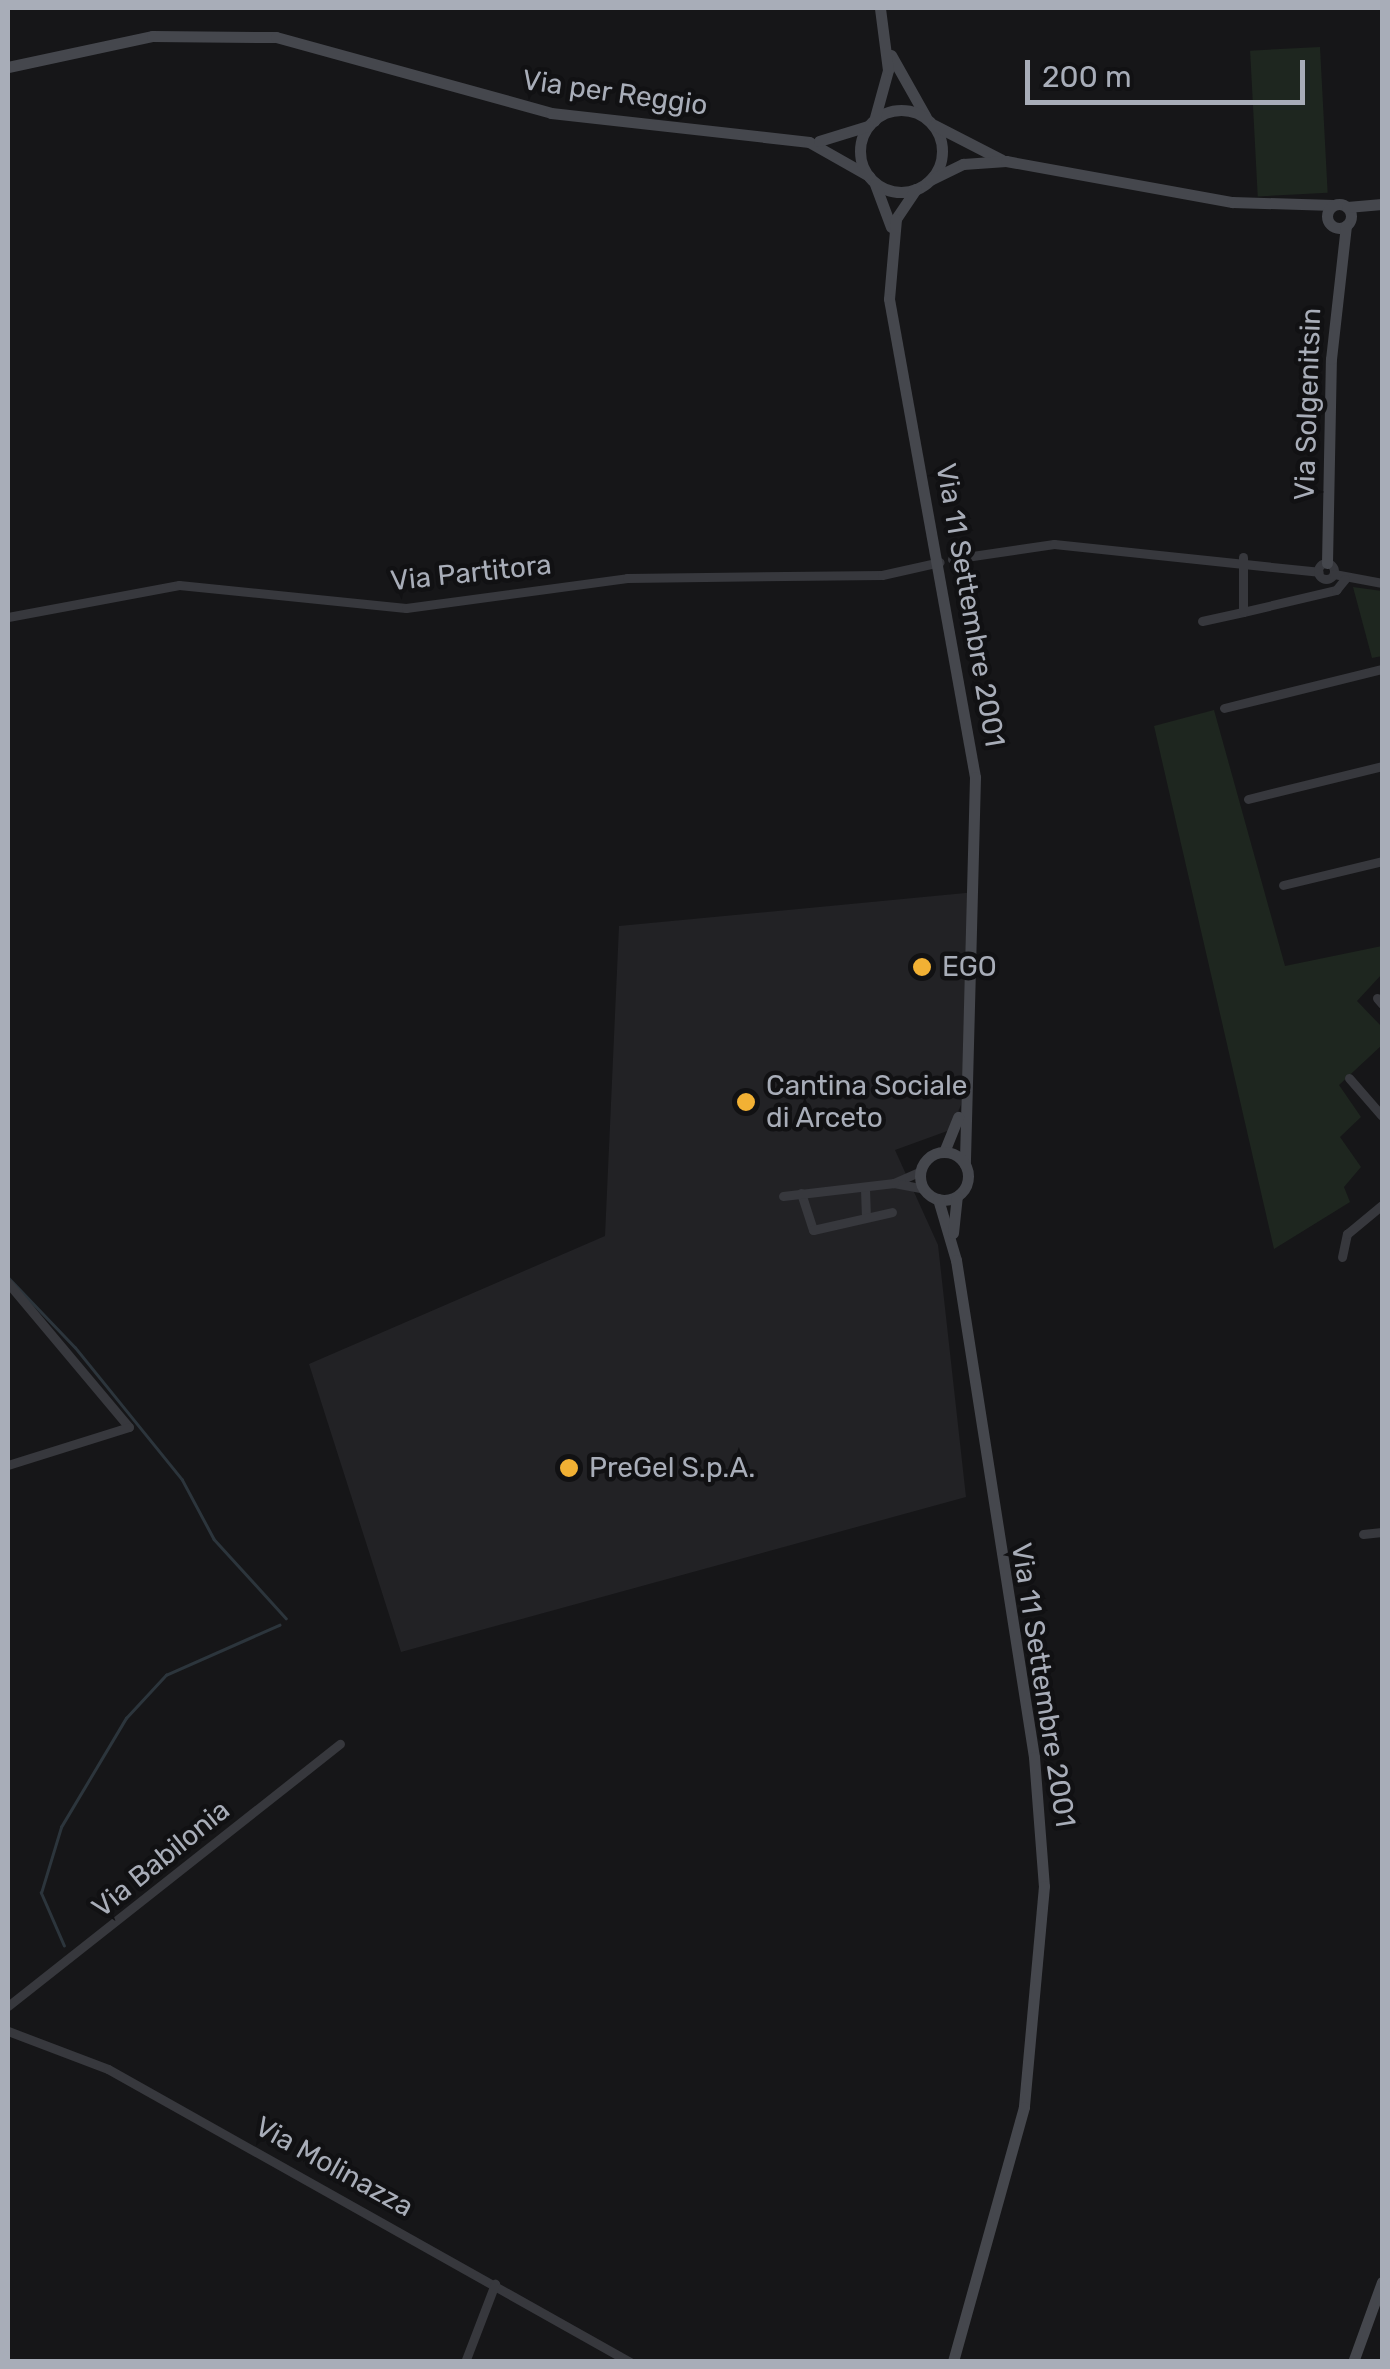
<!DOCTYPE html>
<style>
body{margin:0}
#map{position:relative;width:1390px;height:2369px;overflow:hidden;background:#161618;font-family:Rubik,sans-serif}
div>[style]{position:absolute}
.built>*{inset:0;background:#222225}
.green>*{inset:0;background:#1e261f;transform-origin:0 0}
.stream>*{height:2.5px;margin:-1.25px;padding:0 1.25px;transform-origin:1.25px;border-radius:1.25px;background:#2c353c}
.street>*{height:9px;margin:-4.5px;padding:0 4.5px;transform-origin:4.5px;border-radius:4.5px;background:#37383d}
.street>.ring{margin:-4.5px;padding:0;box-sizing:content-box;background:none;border:9px solid #37383d;border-radius:50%}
.secondary>*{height:11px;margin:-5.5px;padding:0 5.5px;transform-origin:5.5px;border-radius:5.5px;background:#45474d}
.secondary>.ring{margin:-5.5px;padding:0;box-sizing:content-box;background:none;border:11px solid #45474d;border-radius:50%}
.dots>*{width:28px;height:28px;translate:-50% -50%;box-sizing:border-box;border:5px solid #111113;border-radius:50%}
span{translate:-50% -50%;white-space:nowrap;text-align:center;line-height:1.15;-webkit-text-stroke:9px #111113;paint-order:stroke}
.street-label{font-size:28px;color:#a8adb8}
.poi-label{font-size:28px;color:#a8adb8}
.left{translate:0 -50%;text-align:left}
.frame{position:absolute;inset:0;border:10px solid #a8adb8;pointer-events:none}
.scale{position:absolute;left:1025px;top:60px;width:280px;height:45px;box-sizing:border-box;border:5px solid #a8adb8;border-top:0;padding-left:12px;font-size:30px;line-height:35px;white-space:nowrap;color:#a8adb8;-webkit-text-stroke:8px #111113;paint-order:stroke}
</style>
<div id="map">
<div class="built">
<div style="clip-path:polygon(976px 892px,961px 1105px,950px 1130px,895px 1150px,938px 1245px,966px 1497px,401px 1652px,309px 1364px,605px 1236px,619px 926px)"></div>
</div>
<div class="green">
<div style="left:1320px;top:47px;width:146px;height:70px;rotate:87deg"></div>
<div style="clip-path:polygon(1353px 587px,1382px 591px,1382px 656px,1372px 658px)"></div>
<div style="clip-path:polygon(1214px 710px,1285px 966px,1382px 946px,1382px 974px,1357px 1001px,1382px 1027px,1382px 1045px,1339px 1085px,1361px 1117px,1340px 1137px,1361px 1167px,1344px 1187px,1350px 1202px,1274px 1249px,1154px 726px)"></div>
</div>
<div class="stream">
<div style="left:8px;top:1277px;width:97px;rotate:46.3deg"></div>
<div style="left:75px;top:1347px;width:170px;rotate:51deg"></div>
<div style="left:182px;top:1479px;width:68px;rotate:61.9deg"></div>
<div style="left:214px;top:1539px;width:107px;rotate:47.7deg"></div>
<div style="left:64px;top:1946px;width:58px;rotate:-113.5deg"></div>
<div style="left:41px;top:1893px;width:69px;rotate:-73.1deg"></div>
<div style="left:61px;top:1827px;width:127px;rotate:-59.2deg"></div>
<div style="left:126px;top:1718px;width:59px;rotate:-47.1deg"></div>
<div style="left:166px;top:1675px;width:124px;rotate:-23.9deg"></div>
</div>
<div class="street">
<div style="left:952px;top:559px;width:103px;rotate:-8.4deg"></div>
<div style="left:1054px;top:544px;width:266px;rotate:6deg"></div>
<div class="ring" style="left:1318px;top:563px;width:7px;height:7px"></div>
<div style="left:1334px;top:574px;width:49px;rotate:10.6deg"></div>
<div style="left:1243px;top:612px;width:96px;rotate:-13.3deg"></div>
<div style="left:1336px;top:590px;width:14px;rotate:-51deg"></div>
<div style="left:8px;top:617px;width:174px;rotate:-10.6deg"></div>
<div style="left:179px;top:585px;width:228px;rotate:5.8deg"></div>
<div style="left:406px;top:608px;width:223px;rotate:-7.7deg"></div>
<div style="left:627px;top:578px;width:255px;rotate:-0.7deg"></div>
<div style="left:882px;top:575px;width:59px;rotate:-12.6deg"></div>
<div style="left:1202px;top:621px;width:42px;rotate:-12.4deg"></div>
<div style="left:1243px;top:612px;width:55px;rotate:-90deg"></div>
<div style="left:1224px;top:708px;width:163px;rotate:-13.9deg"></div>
<div style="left:1248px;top:799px;width:138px;rotate:-13.8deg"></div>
<div style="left:1283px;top:885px;width:102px;rotate:-13.6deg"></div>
<div style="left:1377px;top:998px;width:8px;rotate:50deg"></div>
<div style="left:1349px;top:1078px;width:50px;rotate:49deg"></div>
<div style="left:921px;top:1171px;width:30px;rotate:156deg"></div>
<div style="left:894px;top:1183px;width:31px;rotate:11deg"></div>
<div style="left:865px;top:1189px;width:28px;rotate:88deg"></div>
<div style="left:801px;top:1193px;width:39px;rotate:72deg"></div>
<div style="left:813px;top:1230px;width:81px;rotate:-12.8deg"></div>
<div style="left:783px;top:1196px;width:112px;rotate:-6.7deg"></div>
<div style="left:1342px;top:1257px;width:24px;rotate:-78deg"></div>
<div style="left:1347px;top:1234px;width:45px;rotate:-39.6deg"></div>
<div style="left:8px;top:1283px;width:188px;rotate:50deg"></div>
<div style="left:129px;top:1427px;width:127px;rotate:162.6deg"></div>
<div style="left:1363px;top:1534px;width:19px;rotate:-6deg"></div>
<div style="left:8px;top:2006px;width:423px;rotate:-38.3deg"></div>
<div style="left:8px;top:2031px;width:107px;rotate:20.8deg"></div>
<div style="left:108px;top:2069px;width:599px;rotate:29.31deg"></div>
<div style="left:465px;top:2362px;width:84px;rotate:-69deg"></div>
</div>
<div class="secondary">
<div style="left:891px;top:55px;width:71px;rotate:60.6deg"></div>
<div style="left:8px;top:67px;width:147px;rotate:-12.1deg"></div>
<div style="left:152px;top:36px;width:124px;rotate:0.5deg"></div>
<div style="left:276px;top:37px;width:285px;rotate:15.4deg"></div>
<div style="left:551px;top:113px;width:260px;rotate:6.4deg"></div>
<div style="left:809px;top:142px;width:69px;rotate:29.5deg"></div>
<div class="ring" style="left:860px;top:110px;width:71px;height:71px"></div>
<div style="left:874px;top:121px;width:53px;rotate:-74.6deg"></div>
<div style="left:888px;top:70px;width:63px;rotate:-97.4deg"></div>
<div style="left:934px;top:125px;width:76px;rotate:27.2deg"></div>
<div style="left:819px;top:141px;width:51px;rotate:-17deg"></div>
<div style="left:930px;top:180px;width:37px;rotate:-26deg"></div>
<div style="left:963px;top:164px;width:43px;rotate:-4deg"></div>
<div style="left:1006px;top:161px;width:230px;rotate:10.3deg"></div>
<div style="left:1232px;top:202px;width:101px;rotate:1.7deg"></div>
<div style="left:875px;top:184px;width:46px;rotate:69.6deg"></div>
<div style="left:916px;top:189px;width:36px;rotate:124deg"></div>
<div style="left:896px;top:219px;width:80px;rotate:95deg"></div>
<div style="left:889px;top:299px;width:486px;rotate:79.8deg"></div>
<div style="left:975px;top:777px;width:387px;rotate:91.5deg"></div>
<div class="ring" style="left:1327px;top:204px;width:13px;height:13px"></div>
<div style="left:1347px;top:207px;width:35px;rotate:-5deg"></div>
<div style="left:1327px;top:563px;width:204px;rotate:-88.9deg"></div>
<div style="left:1331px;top:359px;width:134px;rotate:-83.6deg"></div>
<div style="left:944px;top:1152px;width:38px;rotate:-68deg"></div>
<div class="ring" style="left:920px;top:1152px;width:37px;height:37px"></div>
<div style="left:938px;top:1199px;width:64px;rotate:73.6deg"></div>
<div style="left:956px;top:1260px;width:503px;rotate:81.08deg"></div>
<div style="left:1034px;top:1757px;width:129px;rotate:85.6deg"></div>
<div style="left:1044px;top:1886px;width:222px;rotate:95.2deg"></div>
<div style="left:1024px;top:2107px;width:265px;rotate:105.6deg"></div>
<div style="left:953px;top:1233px;width:36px;rotate:-84deg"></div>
<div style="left:1353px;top:2362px;width:85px;rotate:-70.1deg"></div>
</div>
<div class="dots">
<div style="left:922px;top:967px;background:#f2b134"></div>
<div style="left:746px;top:1102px;background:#f2b134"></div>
<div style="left:569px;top:1468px;background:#f2b134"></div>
</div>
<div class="street-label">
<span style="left:615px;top:93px;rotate:8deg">Via per Reggio</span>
<span style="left:1308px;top:404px;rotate:-88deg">Via Solgenitsin</span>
<span style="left:471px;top:573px;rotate:-6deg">Via Partitora</span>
<span style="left:970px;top:605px;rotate:80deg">Via 11 Settembre 2001</span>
<span style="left:1043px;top:1685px;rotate:81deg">Via 11 Settembre 2001</span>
<span style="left:161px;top:1859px;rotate:-39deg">Via Babilonia</span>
<span style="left:334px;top:2167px;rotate:29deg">Via Molinazza</span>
</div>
<div class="poi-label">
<span class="left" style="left:942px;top:967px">EGO</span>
<span class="left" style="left:766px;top:1102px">Cantina Sociale<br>di Arceto</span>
<span class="left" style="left:589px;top:1468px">PreGel S.p.A.</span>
</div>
<div class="frame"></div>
<div class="scale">200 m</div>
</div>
